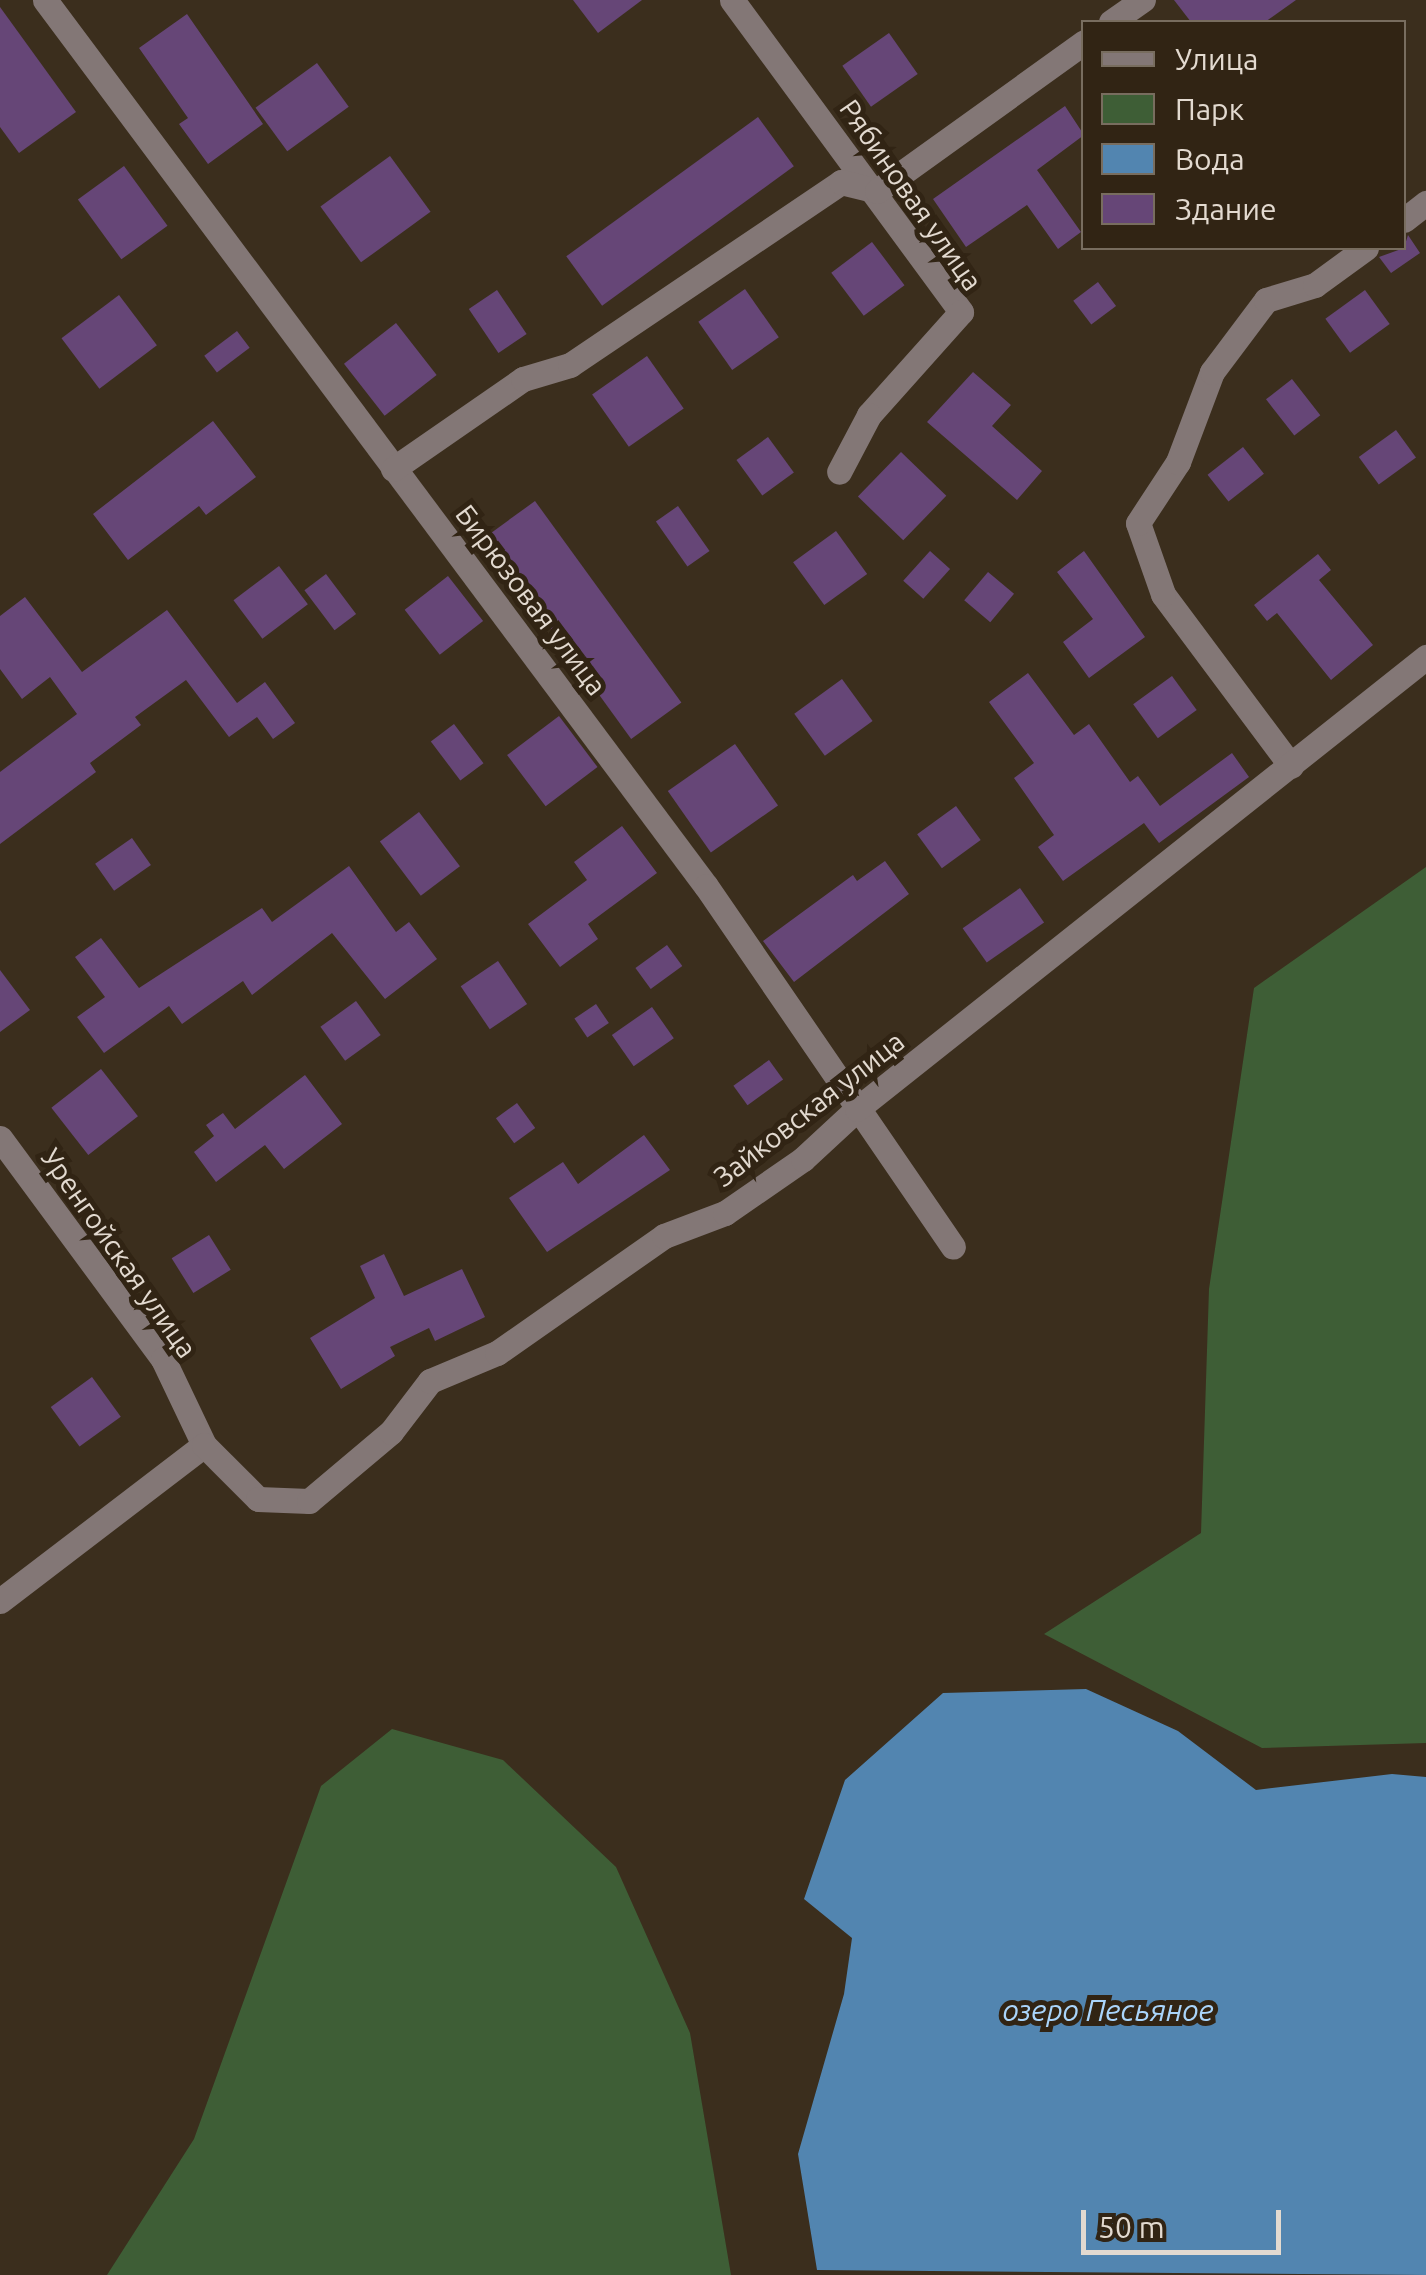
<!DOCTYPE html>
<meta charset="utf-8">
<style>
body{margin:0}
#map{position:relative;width:1426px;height:2275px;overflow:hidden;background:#3b2e1d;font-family:Ubuntu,sans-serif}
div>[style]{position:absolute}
.green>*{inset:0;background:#3e5e36}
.water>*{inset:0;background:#5285b0}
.building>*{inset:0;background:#664677;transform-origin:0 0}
.minor>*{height:25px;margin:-12.5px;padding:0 12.5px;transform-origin:12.5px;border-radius:12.5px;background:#837776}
span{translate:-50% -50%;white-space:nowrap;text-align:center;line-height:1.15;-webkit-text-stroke:10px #312414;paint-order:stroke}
.street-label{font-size:28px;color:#e3dad0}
.water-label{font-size:30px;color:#aad5fb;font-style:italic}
.legend{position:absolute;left:1081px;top:20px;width:325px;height:230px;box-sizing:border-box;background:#312414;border:2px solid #786d5f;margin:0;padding:12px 18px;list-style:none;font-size:30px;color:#e3dad0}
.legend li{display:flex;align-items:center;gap:20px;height:50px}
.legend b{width:50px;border:2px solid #786d5f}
.scale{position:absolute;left:1081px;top:2210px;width:200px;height:45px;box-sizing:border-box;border:5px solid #e3dad0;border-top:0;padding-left:12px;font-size:30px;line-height:35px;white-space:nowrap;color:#e3dad0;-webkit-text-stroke:8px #312414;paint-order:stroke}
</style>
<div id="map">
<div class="green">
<div style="clip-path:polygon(1426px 867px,1426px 1743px,1262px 1748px,1044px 1634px,1201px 1533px,1209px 1289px,1254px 988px)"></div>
<div style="clip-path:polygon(392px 1729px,503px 1760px,616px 1867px,690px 2033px,731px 2275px,107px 2275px,194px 2139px,321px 1786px)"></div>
</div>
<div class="water">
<div style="clip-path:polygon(1086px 1689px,1178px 1731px,1256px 1790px,1392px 1774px,1426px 1777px,1426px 2275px,817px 2270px,798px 2154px,844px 1994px,852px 1938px,804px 1899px,845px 1780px,943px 1693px)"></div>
</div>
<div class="building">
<div style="clip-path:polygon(573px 0,642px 0,598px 33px)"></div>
<div style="clip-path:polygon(1174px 0,1296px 0,1265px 22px,1191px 22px)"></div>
<div style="clip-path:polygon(0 7px,76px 112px,19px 153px,0 127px)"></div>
<div style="clip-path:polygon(187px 14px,263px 124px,208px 164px,179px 124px,188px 118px,139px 48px)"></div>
<div style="left:889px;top:33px;width:50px;height:57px;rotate:55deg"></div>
<div style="left:317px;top:63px;width:54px;height:76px;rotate:54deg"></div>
<div style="clip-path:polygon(1065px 106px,1084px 135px,1037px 170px,1081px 232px,1058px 249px,1027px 205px,966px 247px,933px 199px)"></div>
<div style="left:758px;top:117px;width:61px;height:237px;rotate:54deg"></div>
<div style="left:390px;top:156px;width:69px;height:86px;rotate:54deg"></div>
<div style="left:124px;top:166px;width:74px;height:57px;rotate:54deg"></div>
<div style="clip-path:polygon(1408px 235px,1420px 253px,1391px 273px,1379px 257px,1404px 248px)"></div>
<div style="left:872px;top:242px;width:54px;height:51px;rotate:53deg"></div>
<div style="left:1098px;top:282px;width:30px;height:31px;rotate:53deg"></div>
<div style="left:745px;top:289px;width:59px;height:57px;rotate:55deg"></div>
<div style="left:497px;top:290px;width:53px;height:34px;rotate:56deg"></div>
<div style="left:1365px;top:290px;width:42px;height:49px;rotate:54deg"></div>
<div style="left:119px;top:295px;width:63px;height:72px;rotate:53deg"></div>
<div style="left:396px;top:323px;width:66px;height:66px;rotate:52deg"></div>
<div style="left:237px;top:331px;width:21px;height:41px;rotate:53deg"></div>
<div style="left:647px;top:356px;width:64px;height:67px;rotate:55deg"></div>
<div style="clip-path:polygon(973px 372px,1011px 405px,992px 426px,1042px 471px,1017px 500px,927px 422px)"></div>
<div style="left:1292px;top:379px;width:46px;height:33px;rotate:52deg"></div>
<div style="clip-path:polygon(213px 421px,256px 477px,206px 515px,199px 506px,128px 560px,93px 514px)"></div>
<div style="left:1396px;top:430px;width:34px;height:46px;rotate:54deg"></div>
<div style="left:768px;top:437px;width:44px;height:39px;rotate:54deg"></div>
<div style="left:1243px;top:447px;width:34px;height:45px;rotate:52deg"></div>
<div style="left:901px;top:452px;width:63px;height:62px;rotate:44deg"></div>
<div style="left:535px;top:501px;width:249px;height:62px;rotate:54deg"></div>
<div style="left:678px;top:506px;width:55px;height:27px;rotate:55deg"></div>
<div style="left:836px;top:531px;width:53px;height:53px;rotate:54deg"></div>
<div style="left:930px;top:551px;width:27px;height:40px;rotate:42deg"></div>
<div style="clip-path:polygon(1084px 551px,1145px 637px,1089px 678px,1063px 642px,1093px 619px,1057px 572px)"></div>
<div style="clip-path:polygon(1318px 554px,1331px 570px,1319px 580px,1373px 645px,1331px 680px,1277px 613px,1267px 621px,1254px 605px)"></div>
<div style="left:279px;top:566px;width:48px;height:57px;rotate:53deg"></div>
<div style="left:988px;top:572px;width:34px;height:37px;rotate:40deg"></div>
<div style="left:326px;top:574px;width:50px;height:27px;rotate:53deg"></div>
<div style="left:448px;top:576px;width:57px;height:55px;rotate:52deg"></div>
<div style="clip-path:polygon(25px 597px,82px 672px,167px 610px,237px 703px,265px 682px,295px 723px,273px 739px,257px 717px,229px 737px,186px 680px,135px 717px,141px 725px,90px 763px,96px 772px,0 844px,0 772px,77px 714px,50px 677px,22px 699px,0 669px,0 616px)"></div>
<div style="clip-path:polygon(1028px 673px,1074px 735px,1089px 724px,1130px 782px,1138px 776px,1160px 806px,1232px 753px,1249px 777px,1159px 843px,1144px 823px,1063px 881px,1038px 847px,1054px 835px,1014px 778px,1034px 763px,989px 702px)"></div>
<div style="left:1172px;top:676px;width:42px;height:48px;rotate:54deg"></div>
<div style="left:842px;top:679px;width:52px;height:59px;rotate:54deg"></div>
<div style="left:559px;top:716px;width:64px;height:65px;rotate:53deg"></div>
<div style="left:454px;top:724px;width:49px;height:29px;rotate:53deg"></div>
<div style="left:735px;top:744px;width:75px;height:82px;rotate:55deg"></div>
<div style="left:956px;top:806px;width:42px;height:48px;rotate:54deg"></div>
<div style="left:419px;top:812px;width:68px;height:49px;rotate:53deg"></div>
<div style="clip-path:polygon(622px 826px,657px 873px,588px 924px,598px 939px,560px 967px,528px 924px,587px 880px,574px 862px)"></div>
<div style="left:132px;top:838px;width:33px;height:45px;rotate:55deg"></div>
<div style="clip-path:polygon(885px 861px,909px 894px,794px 982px,763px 941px,853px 875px,857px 881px)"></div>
<div style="clip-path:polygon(349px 866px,396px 932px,409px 922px,437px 959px,385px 999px,332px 933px,252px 995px,243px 981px,182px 1024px,169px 1006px,104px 1053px,77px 1017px,105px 997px,75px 957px,101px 938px,139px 988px,262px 908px,272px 922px)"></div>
<div style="left:1020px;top:888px;width:42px;height:70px;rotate:55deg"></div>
<div style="left:667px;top:945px;width:26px;height:39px;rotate:54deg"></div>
<div style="left:498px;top:961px;width:52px;height:45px;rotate:56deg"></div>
<div style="clip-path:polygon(0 970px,30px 1010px,0 1032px)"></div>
<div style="left:356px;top:1001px;width:42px;height:44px;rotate:54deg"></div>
<div style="left:596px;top:1004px;width:23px;height:26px;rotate:56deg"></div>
<div style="left:652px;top:1007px;width:38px;height:49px;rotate:55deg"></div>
<div style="left:769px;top:1060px;width:24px;height:44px;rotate:54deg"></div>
<div style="left:101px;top:1069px;width:60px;height:63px;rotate:52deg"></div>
<div style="clip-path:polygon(305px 1075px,342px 1124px,284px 1169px,265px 1145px,216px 1182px,194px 1152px,214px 1136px,206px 1125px,223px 1113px,235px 1129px)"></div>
<div style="left:517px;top:1103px;width:31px;height:26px;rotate:54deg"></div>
<div style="clip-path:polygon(644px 1135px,670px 1170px,547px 1252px,509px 1198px,563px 1162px,578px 1184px)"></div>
<div style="left:209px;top:1235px;width:41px;height:44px;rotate:58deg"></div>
<div style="clip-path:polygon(384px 1254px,404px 1296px,462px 1269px,485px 1317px,435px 1341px,429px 1328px,390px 1347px,395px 1356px,341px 1389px,310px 1338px,375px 1298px,360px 1266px)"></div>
<div style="left:92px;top:1377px;width:49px;height:51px;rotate:54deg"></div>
</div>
<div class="minor">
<div style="left:45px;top:0;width:1105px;rotate:53.28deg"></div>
<div style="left:706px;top:886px;width:437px;rotate:55.6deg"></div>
<div style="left:732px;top:0;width:387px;rotate:53.7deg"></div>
<div style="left:961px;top:312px;width:138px;rotate:131.8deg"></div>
<div style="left:869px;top:415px;width:64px;rotate:117.8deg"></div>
<div style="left:1111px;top:22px;width:39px;rotate:-35deg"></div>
<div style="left:1404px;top:220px;width:28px;rotate:-38deg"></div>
<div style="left:393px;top:469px;width:158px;rotate:-34.7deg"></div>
<div style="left:523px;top:379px;width:49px;rotate:-16.6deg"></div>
<div style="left:570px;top:365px;width:327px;rotate:-34deg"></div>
<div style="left:841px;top:182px;width:37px;rotate:14deg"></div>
<div style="left:877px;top:191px;width:255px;rotate:-35.7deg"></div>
<div style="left:1291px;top:766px;width:214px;rotate:-126.7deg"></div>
<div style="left:1163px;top:594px;width:75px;rotate:-109.4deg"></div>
<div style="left:1138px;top:523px;width:73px;rotate:-56.7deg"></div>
<div style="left:1178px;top:462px;width:96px;rotate:-69.3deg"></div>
<div style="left:1212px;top:372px;width:90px;rotate:-53.1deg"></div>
<div style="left:1266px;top:300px;width:51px;rotate:-17deg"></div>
<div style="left:1315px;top:285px;width:63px;rotate:-36deg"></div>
<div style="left:0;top:1138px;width:275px;rotate:53.6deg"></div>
<div style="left:163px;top:1359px;width:95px;rotate:64.5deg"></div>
<div style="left:204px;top:1445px;width:257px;rotate:142.6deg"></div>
<div style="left:204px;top:1445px;width:76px;rotate:45deg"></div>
<div style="left:258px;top:1499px;width:51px;rotate:2.2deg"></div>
<div style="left:309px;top:1501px;width:107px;rotate:-40.1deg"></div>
<div style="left:391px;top:1432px;width:64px;rotate:-52.6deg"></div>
<div style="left:430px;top:1381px;width:73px;rotate:-22.7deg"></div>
<div style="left:497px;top:1353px;width:204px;rotate:-35deg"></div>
<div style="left:664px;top:1236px;width:65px;rotate:-20.7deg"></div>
<div style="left:725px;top:1213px;width:95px;rotate:-34.7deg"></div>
<div style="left:803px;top:1159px;width:74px;rotate:-42.8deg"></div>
<div style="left:857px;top:1109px;width:727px;rotate:-38.46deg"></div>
</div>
<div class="street-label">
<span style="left:911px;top:195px;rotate:55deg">Рябиновая улица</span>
<span style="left:531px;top:600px;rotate:53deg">Бирюзовая улица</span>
<span style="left:809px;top:1109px;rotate:-38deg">Зайковская улица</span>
<span style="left:119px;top:1253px;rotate:55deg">Уренгойская улица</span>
</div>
<div class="water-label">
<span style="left:1108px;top:2010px">озеро Песьяное</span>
</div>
<ul class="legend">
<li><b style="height:12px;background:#837776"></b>Улица</li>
<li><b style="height:28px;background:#3e5e36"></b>Парк</li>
<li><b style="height:28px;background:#5285b0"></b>Вода</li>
<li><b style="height:28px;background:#664677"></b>Здание</li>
</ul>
<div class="scale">50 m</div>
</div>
